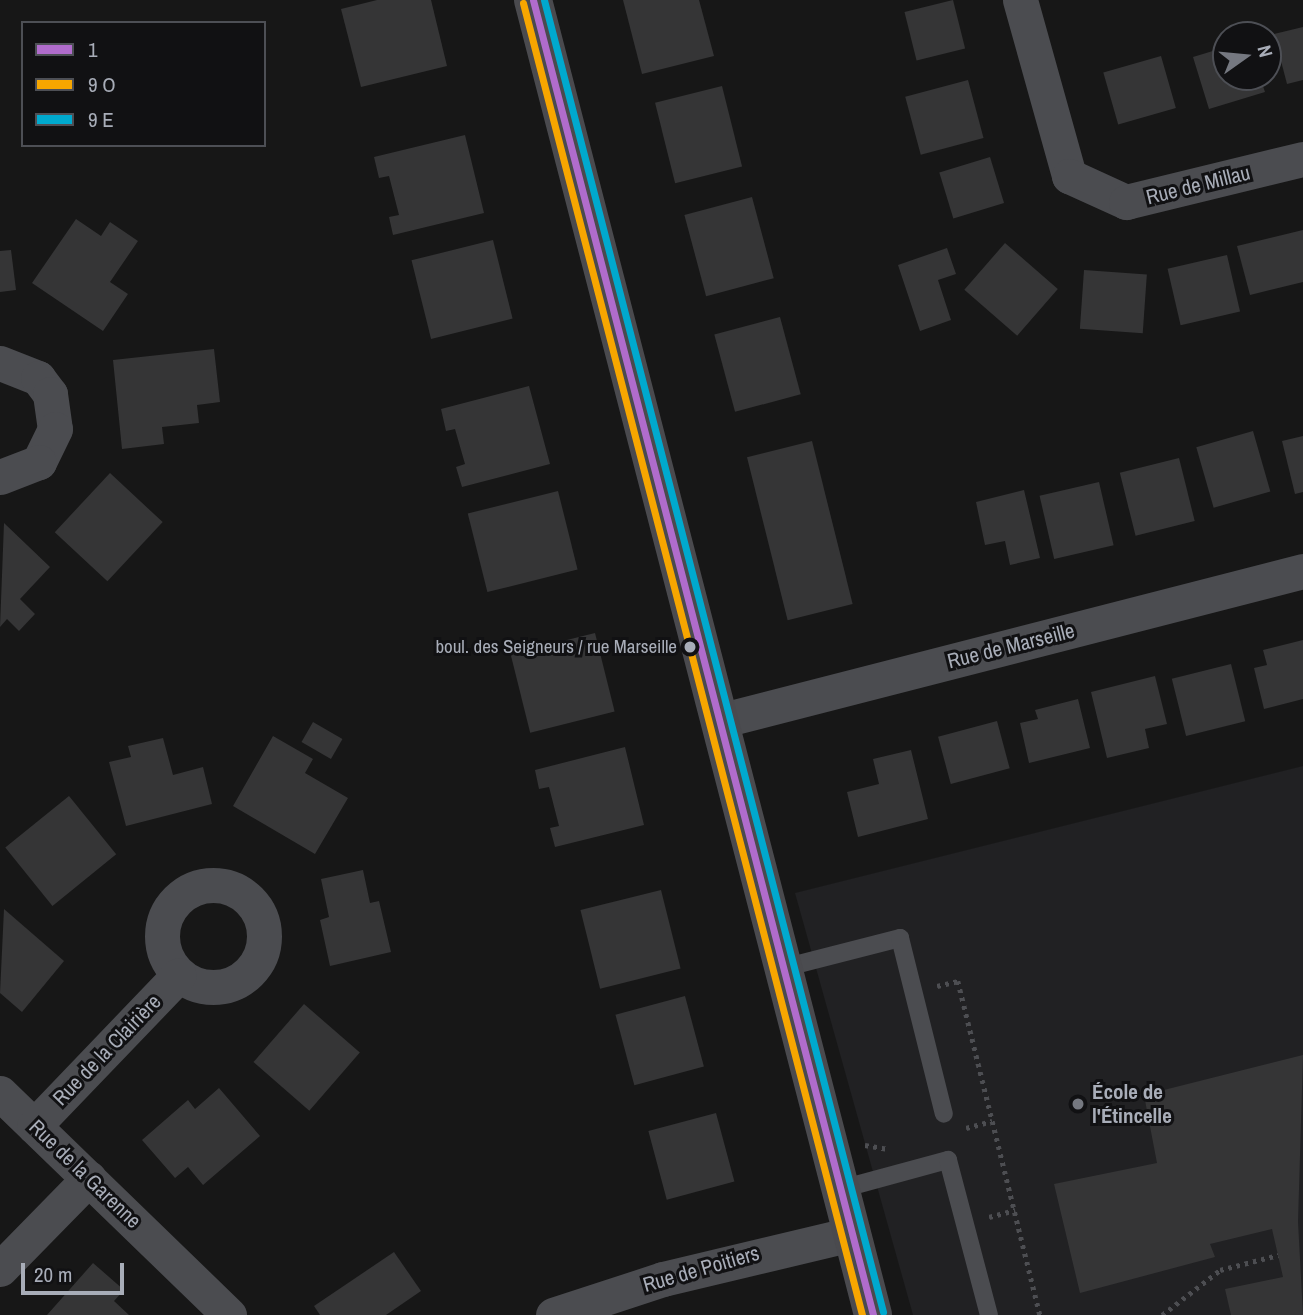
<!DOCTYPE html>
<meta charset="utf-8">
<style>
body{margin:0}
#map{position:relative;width:1303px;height:1315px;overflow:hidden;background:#171717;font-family:"Archivo Narrow",sans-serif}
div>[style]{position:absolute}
.built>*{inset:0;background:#212123}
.building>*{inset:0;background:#353536;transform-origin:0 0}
.path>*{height:4.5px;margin-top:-2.25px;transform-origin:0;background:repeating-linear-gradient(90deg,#4d4e52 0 3.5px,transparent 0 8.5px)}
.lane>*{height:18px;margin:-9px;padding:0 9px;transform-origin:9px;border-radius:9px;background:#4b4c50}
.street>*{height:35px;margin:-17.5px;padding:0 17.5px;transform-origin:17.5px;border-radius:17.5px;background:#4b4c50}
.street>.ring{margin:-17.5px;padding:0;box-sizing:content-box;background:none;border:35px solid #4b4c50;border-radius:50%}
.secondary>*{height:38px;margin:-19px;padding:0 19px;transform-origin:19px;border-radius:19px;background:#4a4a4e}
.bus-1>*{height:7px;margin:-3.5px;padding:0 3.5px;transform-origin:3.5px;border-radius:3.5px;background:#b06ccc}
.bus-2>*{height:7px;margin:-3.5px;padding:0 3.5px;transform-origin:3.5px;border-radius:3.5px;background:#f7a600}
.bus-3>*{height:7px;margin:-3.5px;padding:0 3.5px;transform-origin:3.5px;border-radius:3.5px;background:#00a9ce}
.dots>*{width:19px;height:19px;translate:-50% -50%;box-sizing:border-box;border:4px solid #111113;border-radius:50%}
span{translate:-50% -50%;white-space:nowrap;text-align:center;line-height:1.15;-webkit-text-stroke:6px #111113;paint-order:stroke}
.bus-label{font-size:19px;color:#a8adb8}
.right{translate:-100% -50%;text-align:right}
.street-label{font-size:21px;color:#a8adb8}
.poi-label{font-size:21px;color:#a8adb8;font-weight:700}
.left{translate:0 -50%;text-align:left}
.legend{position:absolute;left:21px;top:21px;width:245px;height:126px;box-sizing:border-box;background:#111113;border:2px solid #4d4f55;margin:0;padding:9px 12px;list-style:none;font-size:21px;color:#a8adb8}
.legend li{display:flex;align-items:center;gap:14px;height:35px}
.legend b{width:35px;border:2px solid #4d4f55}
.north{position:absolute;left:1212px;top:21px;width:70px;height:70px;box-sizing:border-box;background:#111113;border:2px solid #4d4f55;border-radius:50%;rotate:75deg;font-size:19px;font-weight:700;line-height:28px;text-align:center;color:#a8adb8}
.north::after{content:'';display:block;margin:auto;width:24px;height:32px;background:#757880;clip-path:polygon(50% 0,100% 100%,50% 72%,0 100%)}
.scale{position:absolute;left:21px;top:1263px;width:103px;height:32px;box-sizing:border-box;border:4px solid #a8adb8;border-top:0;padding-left:9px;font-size:21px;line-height:24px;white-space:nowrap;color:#a8adb8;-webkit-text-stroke:5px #111113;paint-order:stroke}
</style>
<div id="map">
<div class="built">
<div style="clip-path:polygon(1303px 766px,1303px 1315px,913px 1315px,795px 893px)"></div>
</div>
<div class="building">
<div style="clip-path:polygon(377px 0,431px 0,447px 66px,361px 87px,341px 9px)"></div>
<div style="clip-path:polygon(623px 0,699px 0,714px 56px,642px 74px)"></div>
<div style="left:953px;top:0;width:50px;height:50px;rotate:76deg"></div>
<div style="clip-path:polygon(1303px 27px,1303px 80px,1287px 84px,1274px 34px)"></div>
<div style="clip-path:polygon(1226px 47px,1226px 77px,1260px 77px,1265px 92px,1209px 109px,1193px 57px)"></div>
<div style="left:1161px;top:56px;width:54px;height:60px;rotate:74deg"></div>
<div style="left:968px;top:80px;width:60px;height:65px;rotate:75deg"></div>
<div style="left:722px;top:86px;width:83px;height:69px;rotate:76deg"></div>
<div style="clip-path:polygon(465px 135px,484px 213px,393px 235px,389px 217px,399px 215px,389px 176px,379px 178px,374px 157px)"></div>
<div style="left:990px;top:157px;width:48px;height:53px;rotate:73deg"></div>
<div style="left:752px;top:197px;width:84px;height:70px;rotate:75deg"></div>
<div style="clip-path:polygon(76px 219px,101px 236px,110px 222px,138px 241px,110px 282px,128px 294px,103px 331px,32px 283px)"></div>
<div style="clip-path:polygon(1303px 230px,1303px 282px,1250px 295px,1237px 246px)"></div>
<div style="left:493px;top:240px;width:81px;height:84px;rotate:76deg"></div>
<div style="left:1005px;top:243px;width:70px;height:62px;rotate:41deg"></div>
<div style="clip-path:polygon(947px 248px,956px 274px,938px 280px,951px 320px,920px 331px,898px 265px)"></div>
<div style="clip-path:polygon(11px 250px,16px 290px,0 292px,0 251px)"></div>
<div style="left:1227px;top:255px;width:58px;height:61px;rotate:77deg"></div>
<div style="left:1084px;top:270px;width:63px;height:59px;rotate:4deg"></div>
<div style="left:780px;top:317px;width:80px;height:68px;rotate:75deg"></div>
<div style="clip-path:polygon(214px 349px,220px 402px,197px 405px,199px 423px,162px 427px,164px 444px,122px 449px,113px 360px)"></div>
<div style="clip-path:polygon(529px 386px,550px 464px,462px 487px,456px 467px,465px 464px,455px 429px,446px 431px,441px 409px)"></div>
<div style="left:1253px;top:431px;width:63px;height:59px;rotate:74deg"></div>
<div style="clip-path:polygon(1303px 436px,1303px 492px,1295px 494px,1282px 441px)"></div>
<div style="left:812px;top:441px;width:168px;height:67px;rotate:76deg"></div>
<div style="left:1179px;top:458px;width:65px;height:61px;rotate:76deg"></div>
<div style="left:110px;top:473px;width:72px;height:81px;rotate:43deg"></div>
<div style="left:1099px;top:482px;width:65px;height:61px;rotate:77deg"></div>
<div style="clip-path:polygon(1024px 490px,1040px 558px,1010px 565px,1005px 541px,985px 545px,976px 502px)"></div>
<div style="left:558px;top:491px;width:81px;height:93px;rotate:76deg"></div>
<div style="clip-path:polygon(4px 523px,50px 567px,20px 599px,35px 614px,19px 631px,7px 619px,0 627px)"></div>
<div style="left:595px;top:633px;width:81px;height:87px;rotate:76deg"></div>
<div style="clip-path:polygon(1303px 640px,1303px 699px,1264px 709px,1254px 668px,1267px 665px,1263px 650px)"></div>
<div style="left:1231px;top:664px;width:59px;height:61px;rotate:76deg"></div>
<div style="clip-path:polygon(1155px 676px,1167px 724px,1145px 729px,1149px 748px,1107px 758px,1091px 692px)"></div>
<div style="clip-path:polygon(1078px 699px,1090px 748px,1029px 763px,1020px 723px,1038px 719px,1035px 710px)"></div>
<div style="left:997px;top:721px;width:49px;height:61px;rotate:75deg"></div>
<div style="left:313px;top:722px;width:34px;height:23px;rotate:30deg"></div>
<div style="clip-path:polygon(273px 736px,313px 759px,305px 773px,348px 798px,315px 854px,233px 806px)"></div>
<div style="clip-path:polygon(163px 738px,173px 775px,203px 767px,212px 804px,126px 826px,109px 762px,131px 757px,128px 746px)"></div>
<div style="clip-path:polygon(625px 747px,644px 825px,555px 847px,550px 828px,559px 826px,549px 787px,539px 789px,535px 770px)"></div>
<div style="clip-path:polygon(911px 750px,928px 819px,858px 837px,847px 792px,879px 784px,873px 759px)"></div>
<div style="left:69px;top:796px;width:75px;height:82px;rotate:51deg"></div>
<div style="clip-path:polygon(363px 870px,370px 903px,379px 901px,391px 952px,330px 966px,320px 920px,329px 917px,321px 879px)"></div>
<div style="left:661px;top:890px;width:81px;height:83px;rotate:76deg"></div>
<div style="clip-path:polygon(4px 909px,64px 961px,22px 1012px,0 993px)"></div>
<div style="left:685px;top:996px;width:73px;height:72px;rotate:75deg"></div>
<div style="left:304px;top:1004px;width:74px;height:77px;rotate:41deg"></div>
<div style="clip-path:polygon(1303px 1055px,1298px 1222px,1303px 1315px,1231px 1315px,1225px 1289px,1283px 1277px,1272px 1229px,1210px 1244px,1215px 1257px,1080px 1293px,1054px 1184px,1157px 1163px,1144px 1095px)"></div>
<div style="clip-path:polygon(219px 1088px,260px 1136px,203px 1185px,188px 1167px,175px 1178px,142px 1140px,188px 1100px,195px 1109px)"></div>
<div style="left:716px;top:1113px;width:71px;height:70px;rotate:75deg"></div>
<div style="clip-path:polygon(394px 1252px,421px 1291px,386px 1315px,320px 1315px,314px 1306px)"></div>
<div style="clip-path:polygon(93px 1263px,124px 1290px,114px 1301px,129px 1315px,47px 1315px)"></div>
</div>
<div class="path">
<div style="left:937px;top:986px;width:22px;rotate:-13deg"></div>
<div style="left:958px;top:981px;width:344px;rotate:76.2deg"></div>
<div style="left:966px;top:1128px;width:27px;rotate:-15deg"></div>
<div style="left:865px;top:1145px;width:22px;rotate:10deg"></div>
<div style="left:989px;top:1217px;width:27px;rotate:-15deg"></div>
<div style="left:1162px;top:1315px;width:73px;rotate:-37.8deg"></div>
<div style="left:1220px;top:1270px;width:60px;rotate:-14.5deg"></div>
</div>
<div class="lane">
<div style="left:783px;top:968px;width:121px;rotate:-14.4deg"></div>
<div style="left:900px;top:938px;width:181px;rotate:76deg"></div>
<div style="left:841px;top:1189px;width:111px;rotate:-15.2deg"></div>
<div style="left:948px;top:1160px;width:160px;rotate:75.2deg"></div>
</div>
<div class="street">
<div style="left:1020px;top:0;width:183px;rotate:74.4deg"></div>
<div style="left:1069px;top:176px;width:63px;rotate:24.5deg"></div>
<div style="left:1126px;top:202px;width:182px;rotate:-13.7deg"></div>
<div style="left:0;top:363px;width:41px;rotate:21.5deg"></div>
<div style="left:38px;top:378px;width:20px;rotate:53deg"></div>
<div style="left:50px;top:394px;width:35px;rotate:82deg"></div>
<div style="left:55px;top:429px;width:37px;rotate:116deg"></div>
<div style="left:39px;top:462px;width:42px;rotate:159deg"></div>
<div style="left:719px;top:721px;width:603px;rotate:-14.4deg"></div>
<div class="ring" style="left:162px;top:885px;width:67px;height:67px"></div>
<div style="left:0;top:1093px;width:319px;rotate:44.1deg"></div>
<div style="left:34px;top:1126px;width:209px;rotate:-46.2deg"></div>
<div style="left:0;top:1269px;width:127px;rotate:-45.6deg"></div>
<div style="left:553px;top:1315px;width:116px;rotate:-18.1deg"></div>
<div style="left:663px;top:1279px;width:194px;rotate:-13.4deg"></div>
</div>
<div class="secondary">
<div style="left:533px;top:0;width:1358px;rotate:75.5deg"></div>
</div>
<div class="bus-1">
<div style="left:533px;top:0;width:1358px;rotate:75.5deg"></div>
</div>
<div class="bus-2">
<div style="left:523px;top:3px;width:1355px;rotate:75.51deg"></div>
</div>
<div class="bus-3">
<div style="left:544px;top:0;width:1355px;rotate:75.51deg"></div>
</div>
<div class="dots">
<div style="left:690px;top:647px;background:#a8adb8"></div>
<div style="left:1078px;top:1104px;background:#757880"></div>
</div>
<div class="bus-label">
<span class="right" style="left:677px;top:647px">boul. des Seigneurs / rue Marseille</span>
</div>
<div class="street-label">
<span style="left:1198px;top:185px;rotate:-14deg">Rue de Millau</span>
<span style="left:1011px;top:646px;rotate:-14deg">Rue de Marseille</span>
<span style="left:107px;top:1050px;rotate:-46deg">Rue de la Clairière</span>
<span style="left:85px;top:1174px;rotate:44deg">Rue de la Garenne</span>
<span style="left:701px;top:1269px;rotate:-16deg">Rue de Poitiers</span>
</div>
<div class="poi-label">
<span class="left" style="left:1092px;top:1104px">École de<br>l'Étincelle</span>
</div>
<ul class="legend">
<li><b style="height:9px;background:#b06ccc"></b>1</li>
<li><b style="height:9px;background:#f7a600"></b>9 O</li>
<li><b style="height:9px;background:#00a9ce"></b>9 E</li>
</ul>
<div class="north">N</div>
<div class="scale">20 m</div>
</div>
